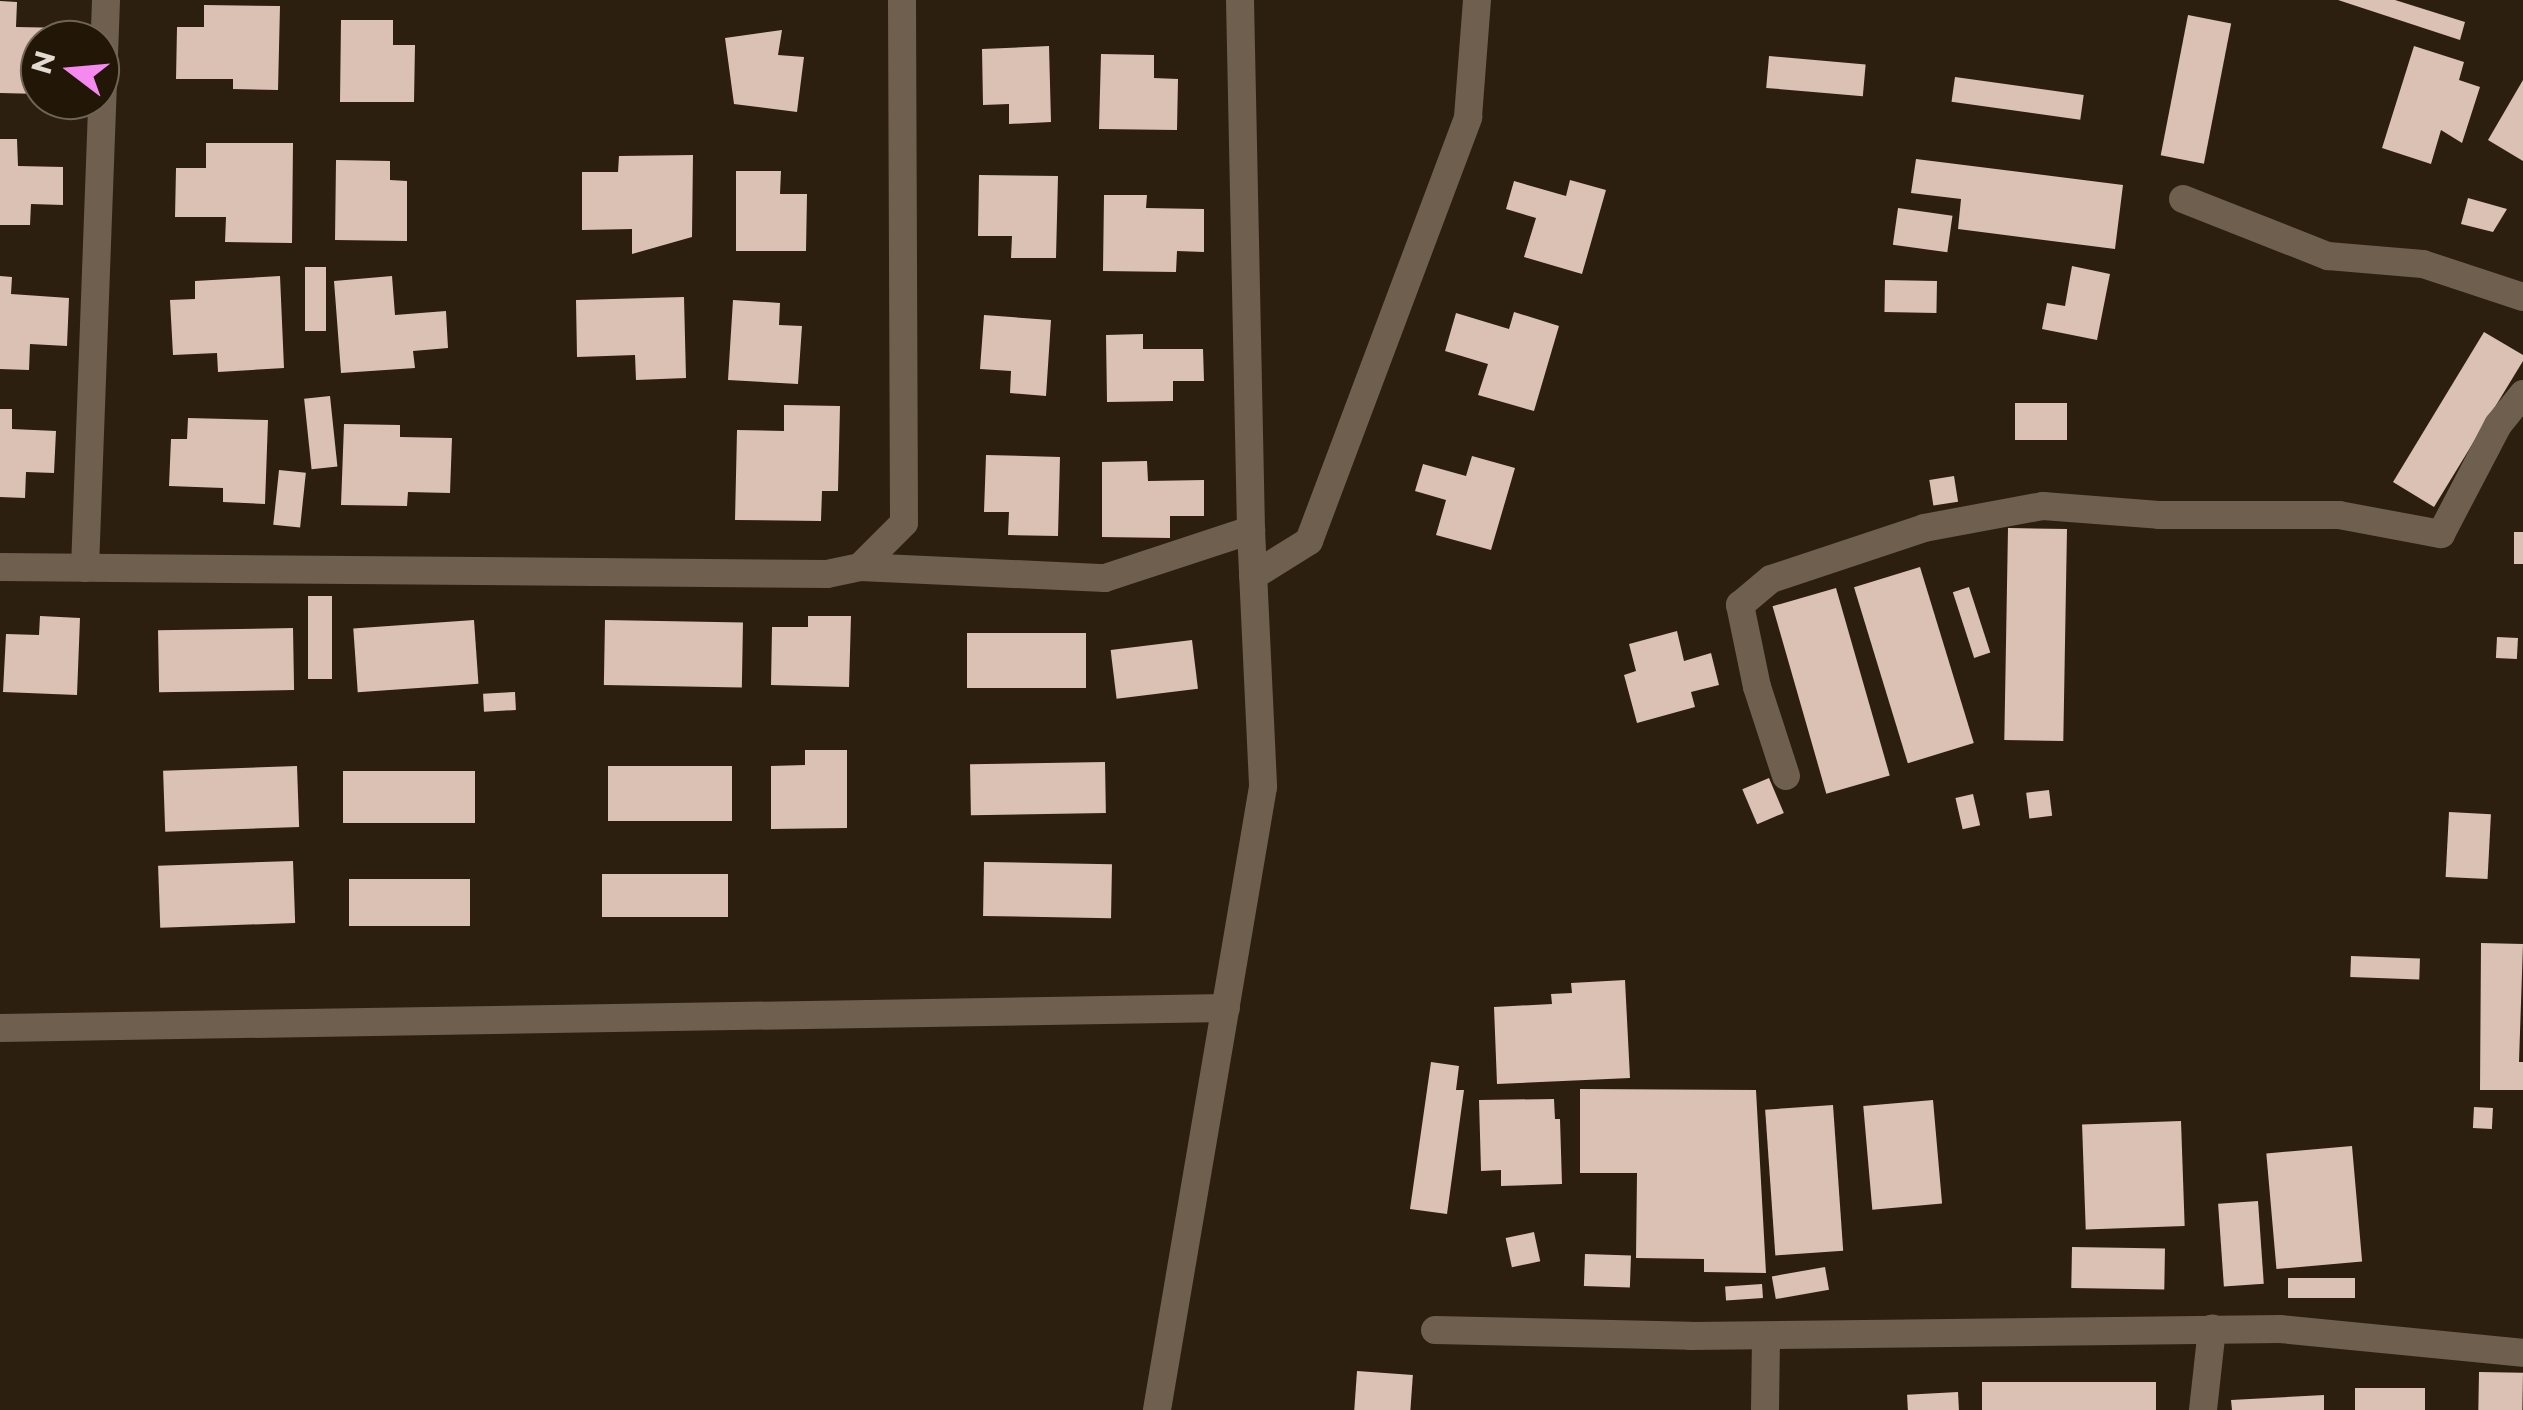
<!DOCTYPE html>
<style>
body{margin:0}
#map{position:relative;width:2523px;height:1410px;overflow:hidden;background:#2c1f0f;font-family:Montserrat,sans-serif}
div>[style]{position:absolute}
.building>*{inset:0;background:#dac1b4;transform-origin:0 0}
.minor>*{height:28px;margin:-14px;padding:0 14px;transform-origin:14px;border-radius:14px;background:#6e5f4e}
span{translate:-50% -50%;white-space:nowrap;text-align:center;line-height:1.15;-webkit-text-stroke:10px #221606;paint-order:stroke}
.north{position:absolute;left:20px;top:20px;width:100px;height:100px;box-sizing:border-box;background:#221606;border:2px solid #6f6457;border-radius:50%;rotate:286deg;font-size:28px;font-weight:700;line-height:40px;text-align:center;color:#e3dad1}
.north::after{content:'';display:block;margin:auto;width:35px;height:45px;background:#f589ef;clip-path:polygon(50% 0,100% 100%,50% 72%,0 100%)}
</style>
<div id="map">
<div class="building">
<div style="clip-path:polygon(2338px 0,2395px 0,2465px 22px,2460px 40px)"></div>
<div style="clip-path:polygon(0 1px,17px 2px,16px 27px,69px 28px,68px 40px,40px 40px,40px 94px,0 93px)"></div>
<div style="clip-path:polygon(204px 5px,280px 6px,278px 90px,233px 89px,233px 79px,176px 79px,177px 27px,204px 27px)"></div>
<div style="left:2188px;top:15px;width:44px;height:143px;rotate:11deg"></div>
<div style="clip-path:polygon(341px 20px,393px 20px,393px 45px,415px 45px,414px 102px,340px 102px)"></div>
<div style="clip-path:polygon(782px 30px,778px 55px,804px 57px,797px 112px,734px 104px,725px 38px)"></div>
<div style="clip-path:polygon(1049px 46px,1051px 122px,1009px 124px,1009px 104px,983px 105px,982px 49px)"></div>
<div style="clip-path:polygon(2414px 46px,2464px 62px,2459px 80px,2480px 87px,2462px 143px,2441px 130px,2431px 164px,2382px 148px)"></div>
<div style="clip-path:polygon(1101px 54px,1154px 55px,1154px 78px,1178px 79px,1177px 130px,1099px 129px)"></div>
<div style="left:1769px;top:56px;width:97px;height:32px;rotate:5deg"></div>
<div style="left:1955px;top:77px;width:130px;height:25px;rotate:8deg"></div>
<div style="clip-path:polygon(2523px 80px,2523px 161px,2488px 140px)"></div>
<div style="clip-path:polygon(0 139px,17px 139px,18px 166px,63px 167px,63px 205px,31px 204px,30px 225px,0 225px)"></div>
<div style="clip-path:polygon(206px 143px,293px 143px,292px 243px,225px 242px,226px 217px,175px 217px,176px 168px,206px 168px)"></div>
<div style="clip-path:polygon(693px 155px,692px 237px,632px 254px,632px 229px,582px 230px,582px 172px,618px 172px,619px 156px)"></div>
<div style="clip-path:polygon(1916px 159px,2123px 185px,2115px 249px,1958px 229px,1961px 199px,1911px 193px)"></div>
<div style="clip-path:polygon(336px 160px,390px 161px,390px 180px,407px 181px,407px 241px,335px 240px)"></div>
<div style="clip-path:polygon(736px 171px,781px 171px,780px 194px,807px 194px,806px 251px,736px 251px)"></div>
<div style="clip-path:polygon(979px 175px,1058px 176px,1056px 258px,1011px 258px,1012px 236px,978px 236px)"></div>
<div style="clip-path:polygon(1570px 180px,1606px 190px,1582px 274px,1524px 257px,1536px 218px,1506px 209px,1514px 181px,1566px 196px)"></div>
<div style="clip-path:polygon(1104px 195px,1147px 195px,1146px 208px,1204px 209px,1204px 252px,1177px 251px,1176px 272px,1103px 271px)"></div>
<div style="clip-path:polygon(2468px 198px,2507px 209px,2493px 232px,2461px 224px)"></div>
<div style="left:1898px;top:208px;width:55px;height:37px;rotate:8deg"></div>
<div style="clip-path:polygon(2072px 266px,2110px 274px,2097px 340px,2042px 329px,2047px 303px,2065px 306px)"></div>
<div style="left:305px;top:267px;width:21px;height:64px"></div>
<div style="clip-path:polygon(0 276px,12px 277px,11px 294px,69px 298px,67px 346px,30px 344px,29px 370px,0 369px)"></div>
<div style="clip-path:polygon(280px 276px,284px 368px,218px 372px,217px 353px,173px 355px,170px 300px,195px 299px,195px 281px)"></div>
<div style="clip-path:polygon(392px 276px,395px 315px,446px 311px,448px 348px,413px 351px,415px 368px,341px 373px,334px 281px)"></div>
<div style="left:1885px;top:280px;width:52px;height:32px;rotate:1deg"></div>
<div style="clip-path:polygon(684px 297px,686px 378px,636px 380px,635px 355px,577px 357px,576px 300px)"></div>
<div style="clip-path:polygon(733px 300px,780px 303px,779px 325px,802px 326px,798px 384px,728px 380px)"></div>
<div style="clip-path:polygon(1514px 312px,1559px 326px,1534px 411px,1478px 395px,1488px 364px,1445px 351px,1456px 313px,1509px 329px)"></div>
<div style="clip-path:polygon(984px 315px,1051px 320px,1046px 396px,1010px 393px,1011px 371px,980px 369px)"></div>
<div style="clip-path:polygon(2484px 332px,2523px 355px,2523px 361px,2434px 507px,2393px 482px)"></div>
<div style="clip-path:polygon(1143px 334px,1143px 349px,1203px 349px,1204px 381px,1173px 381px,1173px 401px,1107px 402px,1106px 335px)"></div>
<div style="left:330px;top:396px;width:71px;height:26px;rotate:84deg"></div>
<div style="left:2015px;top:403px;width:52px;height:37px"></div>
<div style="clip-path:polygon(784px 405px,840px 406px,838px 491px,822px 491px,821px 521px,735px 520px,737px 430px,784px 431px)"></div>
<div style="clip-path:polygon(0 409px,12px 409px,12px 429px,56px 431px,54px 473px,26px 472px,25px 498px,0 497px)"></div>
<div style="clip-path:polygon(188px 418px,268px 420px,265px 504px,223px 502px,223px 488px,169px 486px,171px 439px,187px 439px)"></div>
<div style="clip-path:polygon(344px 424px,400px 425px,400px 437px,452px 438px,450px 493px,408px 492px,407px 506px,341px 505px)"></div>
<div style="clip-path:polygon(986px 455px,1060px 457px,1058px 536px,1008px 535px,1009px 512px,984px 512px)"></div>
<div style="clip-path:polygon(1472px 456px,1515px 468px,1491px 550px,1436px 535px,1446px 500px,1415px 491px,1423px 464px,1466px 476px)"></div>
<div style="clip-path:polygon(1147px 461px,1148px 481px,1204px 480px,1204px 516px,1170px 516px,1170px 538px,1102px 537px,1102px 462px)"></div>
<div style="left:279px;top:470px;width:27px;height:55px;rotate:6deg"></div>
<div style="left:1954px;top:476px;width:26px;height:25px;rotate:81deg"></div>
<div style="left:2008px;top:528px;width:59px;height:212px;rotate:1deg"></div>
<div style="left:2514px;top:532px;width:9px;height:32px"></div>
<div style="left:1920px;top:567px;width:184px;height:69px;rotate:73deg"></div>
<div style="left:1969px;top:587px;width:69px;height:17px;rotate:72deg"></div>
<div style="left:1836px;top:588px;width:195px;height:66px;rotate:74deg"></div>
<div style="left:308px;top:596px;width:24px;height:83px"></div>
<div style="clip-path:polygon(40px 616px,80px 618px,77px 695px,3px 692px,6px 634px,39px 635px)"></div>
<div style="clip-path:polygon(808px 616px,851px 616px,849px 687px,771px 685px,772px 627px,808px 627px)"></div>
<div style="left:474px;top:620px;width:64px;height:121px;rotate:86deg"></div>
<div style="left:605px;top:620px;width:138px;height:65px;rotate:1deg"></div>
<div style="left:293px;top:628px;width:62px;height:135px;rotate:89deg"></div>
<div style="clip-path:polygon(1677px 631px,1684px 661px,1711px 653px,1719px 685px,1691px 692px,1695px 707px,1637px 723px,1624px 675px,1636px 671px,1629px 644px)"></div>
<div style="left:967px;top:633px;width:119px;height:55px"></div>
<div style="left:2497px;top:637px;width:21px;height:21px;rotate:3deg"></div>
<div style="left:1192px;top:640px;width:49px;height:82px;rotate:83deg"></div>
<div style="left:515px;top:692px;width:18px;height:32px;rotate:87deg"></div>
<div style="clip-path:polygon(805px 750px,847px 750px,847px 828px,771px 829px,771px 766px,805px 765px)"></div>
<div style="left:1105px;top:762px;width:51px;height:135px;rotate:89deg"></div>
<div style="left:297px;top:766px;width:61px;height:134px;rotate:88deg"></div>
<div style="left:608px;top:766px;width:124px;height:55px"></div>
<div style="left:343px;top:771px;width:132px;height:52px"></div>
<div style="left:1769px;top:778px;width:38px;height:29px;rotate:67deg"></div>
<div style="left:2049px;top:790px;width:26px;height:23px;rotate:83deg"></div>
<div style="left:1973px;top:794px;width:32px;height:18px;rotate:77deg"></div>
<div style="left:2449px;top:812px;width:42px;height:65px;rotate:3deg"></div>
<div style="left:293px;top:861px;width:62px;height:135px;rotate:88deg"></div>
<div style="left:984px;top:862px;width:128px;height:54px;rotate:1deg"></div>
<div style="left:602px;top:874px;width:126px;height:43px"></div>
<div style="left:349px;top:879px;width:121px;height:47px"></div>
<div style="clip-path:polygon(2481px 943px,2523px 944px,2519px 1062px,2523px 1062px,2523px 1090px,2480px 1090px)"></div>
<div style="left:2351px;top:956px;width:69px;height:21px;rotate:2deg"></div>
<div style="clip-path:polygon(1625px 980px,1630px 1078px,1497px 1084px,1494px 1007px,1552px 1004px,1551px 994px,1572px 993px,1571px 983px)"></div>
<div style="clip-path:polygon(1431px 1062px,1459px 1066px,1456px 1090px,1464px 1090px,1447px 1214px,1410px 1209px)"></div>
<div style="clip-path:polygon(1580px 1089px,1756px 1090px,1766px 1273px,1704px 1272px,1704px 1259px,1636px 1258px,1637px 1173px,1580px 1173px)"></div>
<div style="clip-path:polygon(1554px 1099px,1555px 1119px,1560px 1119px,1562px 1184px,1501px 1186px,1501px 1170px,1481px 1171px,1479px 1100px)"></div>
<div style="left:1933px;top:1100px;width:104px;height:70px;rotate:85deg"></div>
<div style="left:1833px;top:1105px;width:146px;height:68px;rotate:86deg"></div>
<div style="left:2474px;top:1107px;width:19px;height:21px;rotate:3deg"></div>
<div style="left:2181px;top:1121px;width:105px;height:99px;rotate:88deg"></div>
<div style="left:2352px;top:1146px;width:116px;height:86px;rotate:85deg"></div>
<div style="left:2258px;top:1201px;width:83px;height:40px;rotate:86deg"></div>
<div style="left:1534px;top:1232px;width:30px;height:29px;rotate:78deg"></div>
<div style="left:2072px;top:1247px;width:93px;height:41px;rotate:1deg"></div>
<div style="left:1585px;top:1254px;width:46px;height:32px;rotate:2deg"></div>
<div style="left:1825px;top:1267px;width:23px;height:54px;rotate:80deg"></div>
<div style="left:2355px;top:1278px;width:20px;height:67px;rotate:90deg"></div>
<div style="left:1762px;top:1284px;width:14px;height:37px;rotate:86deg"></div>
<div style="left:1357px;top:1371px;width:56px;height:39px;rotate:4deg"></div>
<div style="left:2479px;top:1372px;width:44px;height:38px;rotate:1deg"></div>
<div style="left:2156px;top:1382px;width:28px;height:174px;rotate:90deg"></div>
<div style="left:2355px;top:1388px;width:70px;height:22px"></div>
<div style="left:1958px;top:1392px;width:18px;height:51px;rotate:87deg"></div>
<div style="clip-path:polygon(2324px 1395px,2324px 1410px,2232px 1410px,2231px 1400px)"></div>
</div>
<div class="minor">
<div style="left:1240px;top:0;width:530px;rotate:88.81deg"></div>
<div style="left:2183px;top:199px;width:156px;rotate:21.5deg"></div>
<div style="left:2328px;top:256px;width:95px;rotate:4.8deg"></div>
<div style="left:2423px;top:264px;width:105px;rotate:18.3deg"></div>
<div style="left:0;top:567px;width:827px;rotate:0.48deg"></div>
<div style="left:827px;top:574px;width:34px;rotate:-12deg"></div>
<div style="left:860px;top:567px;width:62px;rotate:-45deg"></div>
<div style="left:904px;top:523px;width:523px;rotate:-90.22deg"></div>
<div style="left:860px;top:567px;width:245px;rotate:2.6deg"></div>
<div style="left:1105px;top:578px;width:154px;rotate:-18.2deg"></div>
<div style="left:1251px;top:530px;width:257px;rotate:87.3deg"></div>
<div style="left:1263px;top:787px;width:632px;rotate:99.66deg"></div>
<div style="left:85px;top:568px;width:568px;rotate:-87.88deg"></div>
<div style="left:1253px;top:576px;width:66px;rotate:-32deg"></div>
<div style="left:1309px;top:541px;width:453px;rotate:-69.4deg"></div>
<div style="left:1468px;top:117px;width:117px;rotate:-85.6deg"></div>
<div style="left:1786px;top:776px;width:94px;rotate:-108deg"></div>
<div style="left:1757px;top:687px;width:84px;rotate:-101.7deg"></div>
<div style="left:1740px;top:605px;width:40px;rotate:-40deg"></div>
<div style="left:1771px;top:579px;width:161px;rotate:-18.4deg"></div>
<div style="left:1924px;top:528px;width:121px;rotate:-10.5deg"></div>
<div style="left:2043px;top:506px;width:116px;rotate:4.4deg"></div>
<div style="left:2159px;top:515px;width:180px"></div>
<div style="left:2339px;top:515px;width:104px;rotate:10.6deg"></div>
<div style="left:2441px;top:534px;width:123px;rotate:-62.4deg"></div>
<div style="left:2498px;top:425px;width:40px;rotate:-51deg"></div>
<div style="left:0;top:1028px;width:1226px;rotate:-0.93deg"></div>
<div style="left:1435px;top:1330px;width:255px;rotate:1.3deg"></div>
<div style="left:1690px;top:1336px;width:590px;rotate:-0.68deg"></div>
<div style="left:2280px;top:1329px;width:244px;rotate:5.6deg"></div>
<div style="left:1765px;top:1410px;width:74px;rotate:-89.2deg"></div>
<div style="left:2203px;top:1410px;width:82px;rotate:-83.7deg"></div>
</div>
<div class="north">N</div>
</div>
